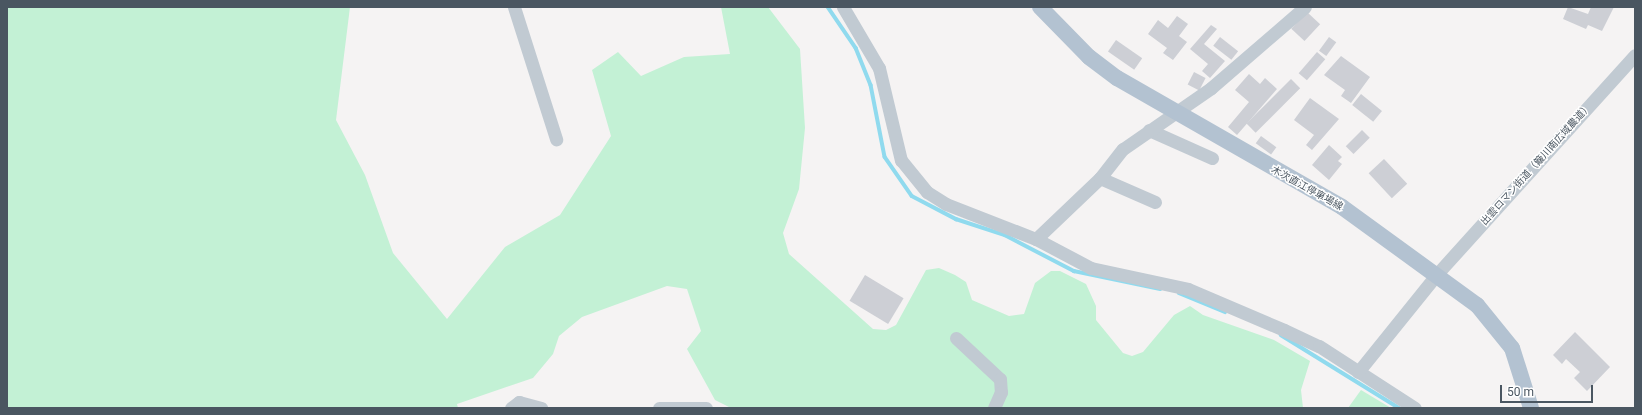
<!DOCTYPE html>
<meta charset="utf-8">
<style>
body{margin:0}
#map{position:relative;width:1642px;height:415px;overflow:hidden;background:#f5f3f3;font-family:Roboto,"Noto Sans JP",sans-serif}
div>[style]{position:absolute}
.green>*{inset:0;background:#c3f1d5}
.stream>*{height:3.5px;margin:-1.75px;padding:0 1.75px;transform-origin:1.75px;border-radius:1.75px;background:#90daee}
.building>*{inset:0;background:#cdcfd5;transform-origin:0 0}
.minor>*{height:13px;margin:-6.5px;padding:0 6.5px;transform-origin:6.5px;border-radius:6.5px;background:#c1cad2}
.major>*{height:16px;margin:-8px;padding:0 8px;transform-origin:8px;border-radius:8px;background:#b3c2d1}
span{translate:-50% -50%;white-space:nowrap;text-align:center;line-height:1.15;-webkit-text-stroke:3px #fff;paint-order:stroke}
.street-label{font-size:10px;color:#4a5661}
.frame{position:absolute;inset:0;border:8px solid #4a5661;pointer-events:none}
.scale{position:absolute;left:1500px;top:385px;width:93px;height:18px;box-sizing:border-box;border:2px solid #4a5661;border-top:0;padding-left:5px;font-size:12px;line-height:14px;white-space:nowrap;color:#4a5661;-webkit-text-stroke:3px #fff;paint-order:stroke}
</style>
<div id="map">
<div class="green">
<div style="clip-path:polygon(7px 7px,350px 7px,336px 120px,365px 175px,393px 253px,447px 319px,505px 247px,560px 215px,611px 136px,592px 70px,618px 52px,641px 76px,684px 57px,730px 54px,721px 7px,768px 7px,800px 49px,805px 128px,799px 189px,783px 233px,789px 254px,873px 329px,886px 330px,896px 325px,926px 270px,939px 268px,955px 275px,966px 282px,972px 300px,1009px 316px,1024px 314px,1035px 283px,1051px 271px,1060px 271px,1086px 284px,1096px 306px,1096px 320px,1123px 353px,1132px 356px,1143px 352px,1174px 315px,1190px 306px,1203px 315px,1274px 340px,1310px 361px,1301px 390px,1303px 408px,731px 408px,715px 400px,687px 349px,701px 331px,687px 289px,667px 286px,582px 317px,559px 336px,553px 354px,533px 378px,457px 404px,458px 408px,7px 408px)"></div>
<div style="clip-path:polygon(1361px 390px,1391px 408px,1348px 408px)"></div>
</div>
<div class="stream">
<div style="left:828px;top:7px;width:50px;rotate:55.7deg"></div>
<div style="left:856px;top:48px;width:40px;rotate:68deg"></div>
<div style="left:871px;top:85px;width:73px;rotate:79deg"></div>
<div style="left:885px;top:157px;width:47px;rotate:55.3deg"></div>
<div style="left:912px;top:196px;width:50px;rotate:27.6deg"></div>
<div style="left:956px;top:219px;width:52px;rotate:18.1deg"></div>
<div style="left:1005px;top:235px;width:78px;rotate:27.6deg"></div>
<div style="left:1074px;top:271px;width:88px;rotate:11.8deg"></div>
<div style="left:1179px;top:293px;width:50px;rotate:22.4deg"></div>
<div style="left:1281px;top:335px;width:139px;rotate:31.7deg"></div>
</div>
<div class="building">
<div style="clip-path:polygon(1568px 7px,1588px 14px,1591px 7px,1614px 7px,1602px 31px,1588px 25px,1586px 29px,1563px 19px)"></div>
<div style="left:1307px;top:12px;width:18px;height:23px;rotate:43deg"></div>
<div style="clip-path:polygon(1177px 16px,1188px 24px,1179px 36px,1187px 42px,1173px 60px,1163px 53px,1167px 48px,1148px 34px,1158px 20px,1168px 28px)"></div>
<div style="clip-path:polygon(1211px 25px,1217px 29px,1204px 44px,1225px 61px,1210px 78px,1202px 71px,1208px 64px,1190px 49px)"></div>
<div style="left:1220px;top:37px;width:23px;height:11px;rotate:38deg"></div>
<div style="left:1329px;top:37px;width:9px;height:17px;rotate:36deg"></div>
<div style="left:1116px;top:40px;width:32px;height:14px;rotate:35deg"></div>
<div style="left:1317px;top:52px;width:11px;height:28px;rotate:41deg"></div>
<div style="clip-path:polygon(1341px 56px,1370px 77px,1351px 103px,1341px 96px,1345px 90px,1324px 75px)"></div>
<div style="left:1194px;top:72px;width:13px;height:14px;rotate:27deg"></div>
<div style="clip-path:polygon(1249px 74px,1260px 84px,1265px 78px,1277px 89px,1237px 135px,1228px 127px,1249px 102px,1235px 90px)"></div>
<div style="left:1291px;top:79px;width:13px;height:63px;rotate:45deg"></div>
<div style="left:1361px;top:94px;width:27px;height:14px;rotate:39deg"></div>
<div style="clip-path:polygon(1310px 98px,1339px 119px,1312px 150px,1306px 145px,1314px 135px,1294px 120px)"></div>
<div style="left:1362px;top:130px;width:11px;height:23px;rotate:45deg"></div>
<div style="left:1261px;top:136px;width:19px;height:9px;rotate:36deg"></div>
<div style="clip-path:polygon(1329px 145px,1342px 157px,1338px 161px,1342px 164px,1329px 180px,1312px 165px)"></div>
<div style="left:1384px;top:159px;width:34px;height:21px;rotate:47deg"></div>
<div style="left:865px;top:275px;width:45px;height:30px;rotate:31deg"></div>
<div style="clip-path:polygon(1575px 332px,1610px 367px,1587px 391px,1574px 378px,1580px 372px,1566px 359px,1562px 364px,1553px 355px)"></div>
</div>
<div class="minor">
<div style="left:514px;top:7px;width:139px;rotate:72.3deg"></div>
<div style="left:843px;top:7px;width:71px;rotate:59.5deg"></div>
<div style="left:879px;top:68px;width:95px;rotate:76.6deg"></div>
<div style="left:901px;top:160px;width:41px;rotate:50.9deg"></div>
<div style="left:927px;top:192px;width:22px;rotate:32deg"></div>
<div style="left:946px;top:204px;width:97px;rotate:21.3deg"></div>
<div style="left:1036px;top:239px;width:62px;rotate:27.8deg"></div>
<div style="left:1091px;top:268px;width:99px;rotate:12.2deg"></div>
<div style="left:1188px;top:289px;width:104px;rotate:23.1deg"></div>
<div style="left:1284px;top:330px;width:38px;rotate:25deg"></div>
<div style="left:1319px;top:346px;width:114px;rotate:32.9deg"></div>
<div style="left:1149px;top:130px;width:69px;rotate:24deg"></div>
<div style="left:1100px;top:178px;width:60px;rotate:23.6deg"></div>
<div style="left:1036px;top:239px;width:88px;rotate:-43.6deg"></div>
<div style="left:1100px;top:178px;width:37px;rotate:-52deg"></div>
<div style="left:1123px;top:149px;width:107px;rotate:-34.7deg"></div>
<div style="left:1211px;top:88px;width:124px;rotate:-40.8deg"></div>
<div style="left:956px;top:338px;width:60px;rotate:43deg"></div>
<div style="left:1000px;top:379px;width:13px;rotate:86deg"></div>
<div style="left:1001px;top:392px;width:17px;rotate:114deg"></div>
<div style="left:1358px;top:372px;width:126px;rotate:-51.1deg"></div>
<div style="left:1437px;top:274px;width:295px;rotate:-47.9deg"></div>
<div style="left:511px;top:408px;width:10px;rotate:-37deg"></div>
<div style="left:519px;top:402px;width:23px;rotate:15deg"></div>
<div style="left:659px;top:408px;width:47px"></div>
</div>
<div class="major">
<div style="left:1040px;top:7px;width:70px;rotate:45.6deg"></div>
<div style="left:1089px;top:57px;width:35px;rotate:37deg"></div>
<div style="left:1117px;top:78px;width:259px;rotate:29.8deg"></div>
<div style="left:1342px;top:207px;width:167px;rotate:36deg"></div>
<div style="left:1477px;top:305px;width:55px;rotate:50.9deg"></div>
<div style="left:1512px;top:348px;width:63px;rotate:72.4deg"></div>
</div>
<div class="street-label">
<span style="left:1536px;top:164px;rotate:-48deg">出雲ロマン街道（簸川南広域農道）</span>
<span style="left:1307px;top:188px;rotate:29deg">木次直江停車場線</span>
</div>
<div class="frame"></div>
<div class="scale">50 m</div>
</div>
